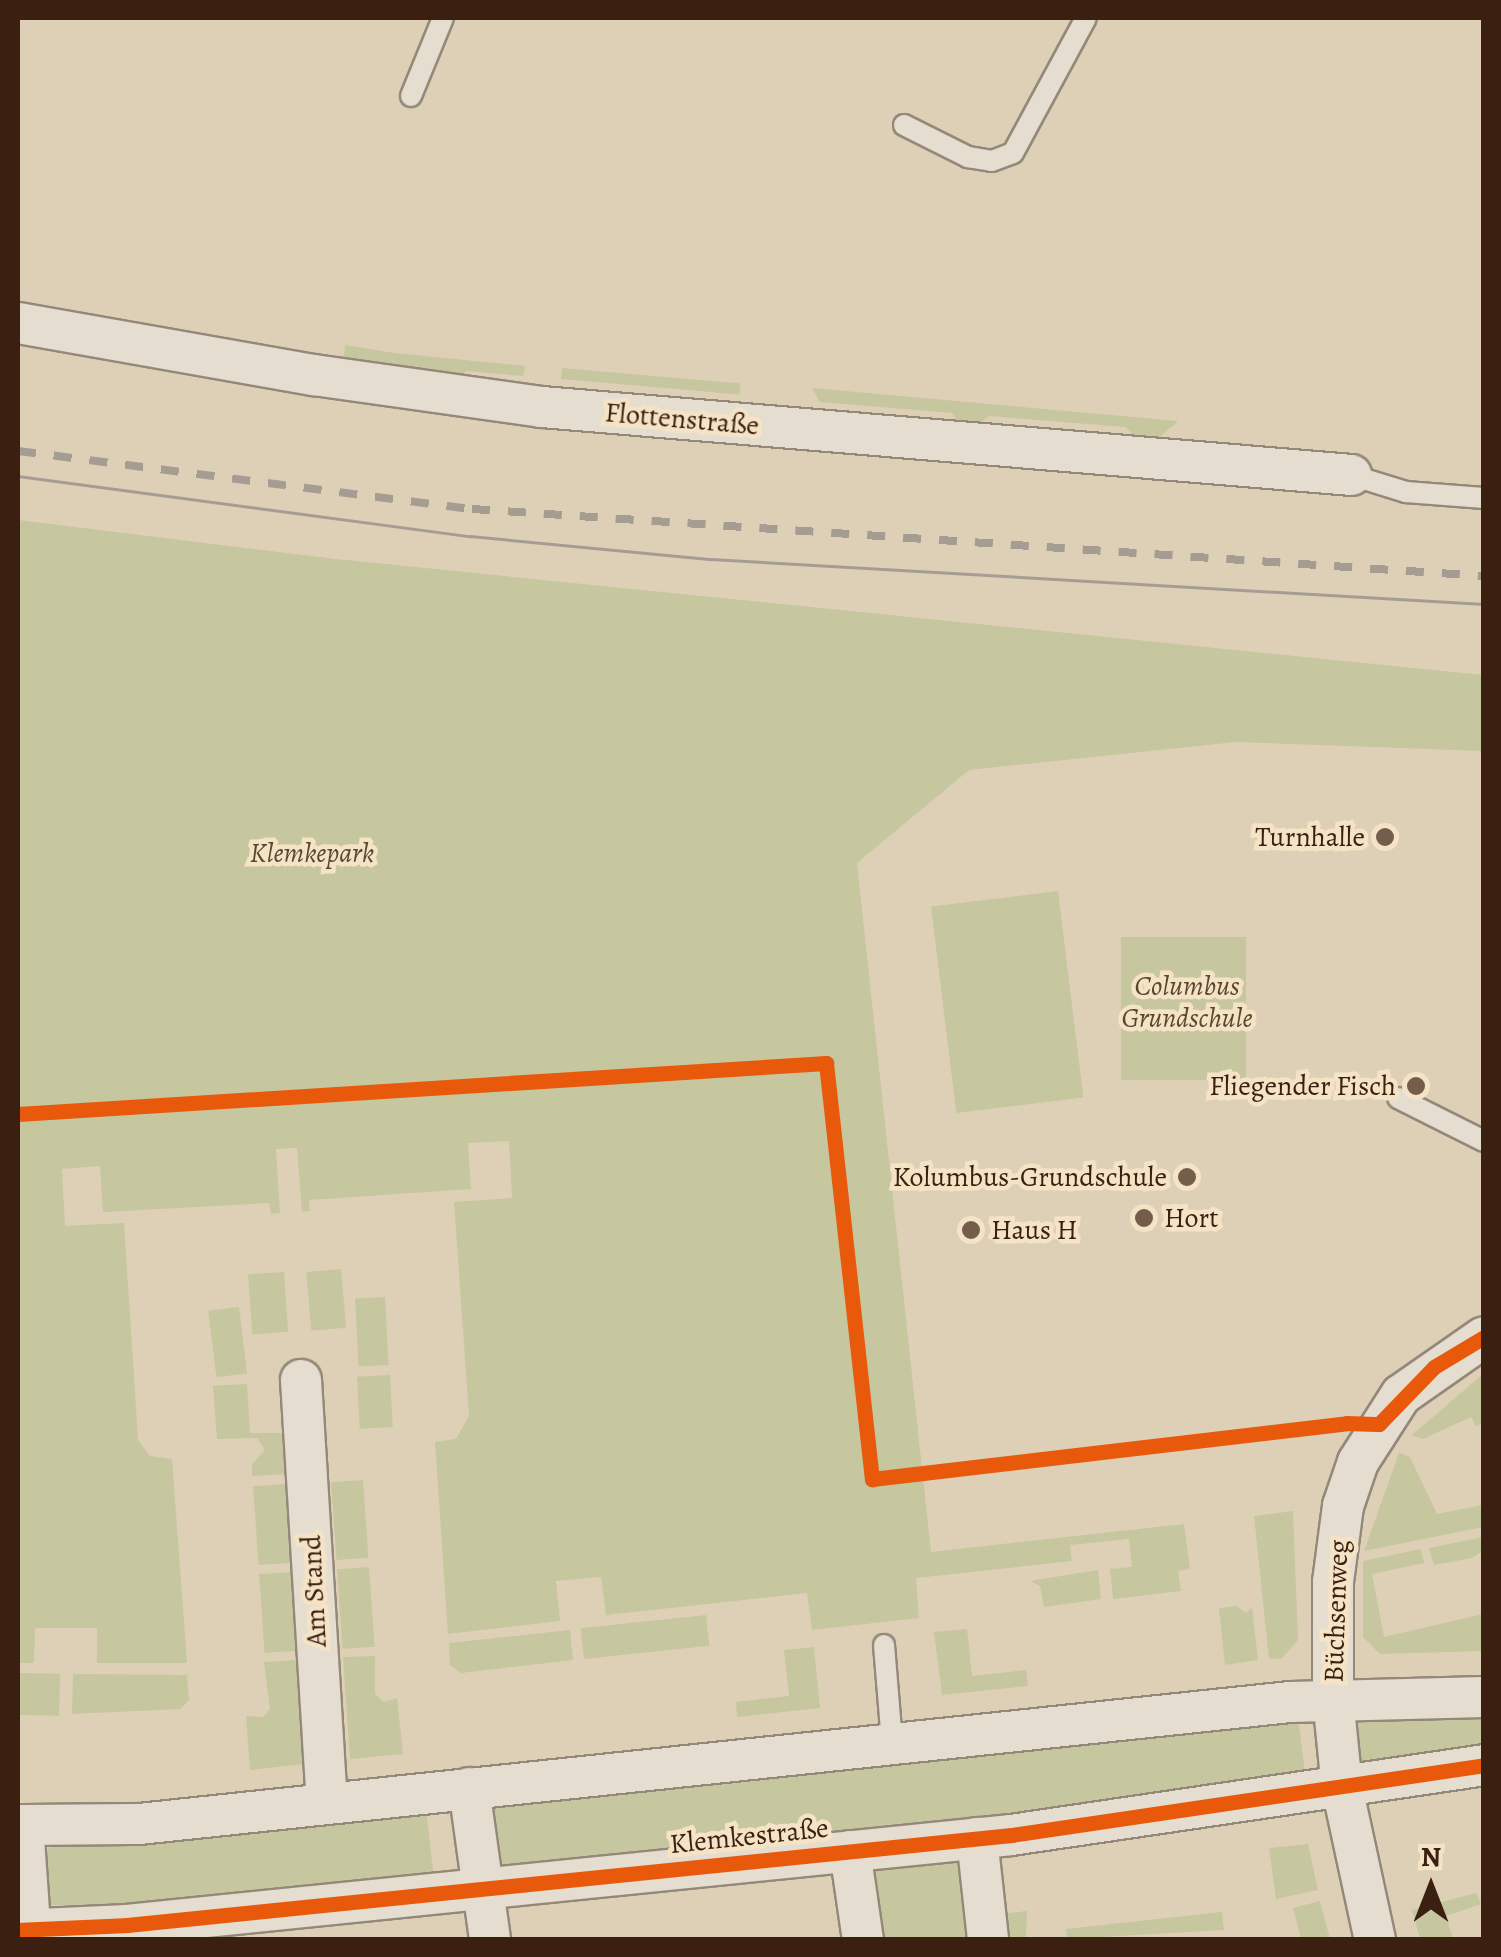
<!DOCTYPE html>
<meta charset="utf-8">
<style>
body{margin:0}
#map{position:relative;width:1501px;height:1957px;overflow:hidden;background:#ded0b7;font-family:Alegreya,serif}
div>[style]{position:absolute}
.green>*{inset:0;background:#c6c69f;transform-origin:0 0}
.roads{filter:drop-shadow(2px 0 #948879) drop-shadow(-2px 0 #948879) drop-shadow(0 2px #948879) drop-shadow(0 -2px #948879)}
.lane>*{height:20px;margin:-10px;padding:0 10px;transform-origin:10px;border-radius:10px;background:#e4ddd0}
.street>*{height:40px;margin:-20px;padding:0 20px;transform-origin:20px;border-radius:20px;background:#e4ddd0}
.tram>*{height:2.5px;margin:-1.25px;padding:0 1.25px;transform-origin:1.25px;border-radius:1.25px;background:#a69d92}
.rail>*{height:8px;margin-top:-4px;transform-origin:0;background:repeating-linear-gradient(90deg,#a69d92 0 18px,transparent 0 36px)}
.cycleway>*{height:15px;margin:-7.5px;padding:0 7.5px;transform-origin:7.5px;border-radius:7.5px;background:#e8590c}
.dots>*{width:28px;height:28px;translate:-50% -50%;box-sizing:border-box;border:5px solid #f5e3c5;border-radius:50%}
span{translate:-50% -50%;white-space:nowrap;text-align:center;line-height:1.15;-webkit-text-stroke:9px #f5e3c5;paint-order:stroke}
.street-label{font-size:28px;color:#3b1f11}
.poi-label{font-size:28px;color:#3b1f11}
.right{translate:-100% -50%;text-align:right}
.left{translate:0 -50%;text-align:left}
.park-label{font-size:28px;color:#594730;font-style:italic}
.frame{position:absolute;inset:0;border:20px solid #3b1f11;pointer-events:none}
.north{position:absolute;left:1381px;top:1837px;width:100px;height:100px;-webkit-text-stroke:8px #f5e3c5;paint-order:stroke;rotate:0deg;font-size:28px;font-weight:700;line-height:40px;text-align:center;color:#3b1f11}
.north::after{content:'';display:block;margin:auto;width:35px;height:45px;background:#3b1f11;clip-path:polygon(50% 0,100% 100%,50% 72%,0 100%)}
</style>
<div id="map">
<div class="green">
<div style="clip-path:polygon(345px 345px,394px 353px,525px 366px,523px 376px,466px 371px,459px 381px,343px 363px)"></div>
<div style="left:562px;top:368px;width:179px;height:11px;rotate:5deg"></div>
<div style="clip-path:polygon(812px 388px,1178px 421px,1155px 441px,1138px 439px,1125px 427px,989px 416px,978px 425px,960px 424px,952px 413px,820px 402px)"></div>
<div style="clip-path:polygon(18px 520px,336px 559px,1483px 675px,1483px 751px,1236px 742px,969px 770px,857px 863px,931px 1552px,1184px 1524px,1190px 1569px,1178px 1571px,1181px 1591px,1113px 1599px,1110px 1569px,1132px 1567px,1129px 1539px,1070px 1545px,1072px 1561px,916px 1578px,919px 1618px,812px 1630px,807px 1593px,606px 1615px,601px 1577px,556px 1581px,560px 1621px,448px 1634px,435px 1442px,456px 1439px,469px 1416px,454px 1202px,512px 1198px,509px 1141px,468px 1143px,471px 1189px,309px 1200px,310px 1211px,302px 1212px,297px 1148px,276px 1149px,280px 1213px,271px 1214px,269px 1203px,103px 1212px,100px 1166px,62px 1169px,65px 1226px,124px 1223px,138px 1440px,150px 1456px,172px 1459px,187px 1663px,97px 1663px,97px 1628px,35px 1628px,34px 1663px,18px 1663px)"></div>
<div style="left:1058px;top:891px;width:208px;height:128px;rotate:83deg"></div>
<div style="left:1246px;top:937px;width:143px;height:125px;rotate:90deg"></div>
<div style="left:341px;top:1269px;width:59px;height:35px;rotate:85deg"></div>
<div style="left:284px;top:1272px;width:60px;height:36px;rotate:86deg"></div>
<div style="left:385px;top:1297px;width:68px;height:30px;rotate:87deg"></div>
<div style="left:239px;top:1307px;width:67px;height:31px;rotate:83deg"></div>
<div style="clip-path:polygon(1483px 1374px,1483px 1423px,1476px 1426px,1471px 1417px,1423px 1439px,1412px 1435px)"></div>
<div style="left:390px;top:1375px;width:52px;height:33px;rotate:87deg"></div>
<div style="clip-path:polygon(247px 1384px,250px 1433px,282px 1433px,285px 1474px,252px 1476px,252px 1464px,265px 1450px,257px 1438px,217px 1439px,213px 1386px)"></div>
<div style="clip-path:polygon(1399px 1453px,1410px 1457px,1437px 1514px,1483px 1505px,1483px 1527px,1364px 1551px)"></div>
<div style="left:363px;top:1480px;width:78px;height:32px;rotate:86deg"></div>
<div style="left:286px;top:1484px;width:79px;height:33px;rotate:86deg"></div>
<div style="clip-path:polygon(1293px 1511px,1298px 1640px,1282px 1658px,1269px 1659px,1254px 1516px)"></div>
<div style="clip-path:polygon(1483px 1537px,1483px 1551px,1472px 1558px,1434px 1565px,1429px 1548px)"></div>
<div style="clip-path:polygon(1421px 1549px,1424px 1563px,1372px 1574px,1384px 1637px,1483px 1614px,1483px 1651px,1380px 1654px,1363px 1637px,1363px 1561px)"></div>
<div style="left:369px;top:1567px;width:80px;height:32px;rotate:86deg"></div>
<div style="clip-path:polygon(1098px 1570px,1101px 1599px,1044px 1607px,1040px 1586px,1030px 1581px)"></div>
<div style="left:291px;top:1572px;width:79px;height:32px;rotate:86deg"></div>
<div style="clip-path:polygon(1237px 1606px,1246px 1613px,1252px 1607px,1258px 1660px,1225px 1665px,1219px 1608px)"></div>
<div style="left:706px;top:1615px;width:31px;height:126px;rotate:84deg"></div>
<div style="clip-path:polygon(967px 1629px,972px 1676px,1026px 1670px,1028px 1686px,942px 1695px,934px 1632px)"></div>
<div style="clip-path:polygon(570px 1630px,573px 1660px,461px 1673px,450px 1665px,449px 1643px)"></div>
<div style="clip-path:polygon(814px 1647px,820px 1708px,737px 1717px,736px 1702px,789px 1696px,784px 1650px)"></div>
<div style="clip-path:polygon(375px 1656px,375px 1694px,384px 1702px,397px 1698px,403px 1754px,350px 1759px,343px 1657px)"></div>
<div style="clip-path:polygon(297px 1660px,304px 1764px,250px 1770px,246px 1716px,263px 1717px,270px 1709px,264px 1662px)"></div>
<div style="left:18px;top:1673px;width:42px;height:42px;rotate:1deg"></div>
<div style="clip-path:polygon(73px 1674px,187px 1675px,189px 1700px,180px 1709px,72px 1714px)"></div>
<div style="clip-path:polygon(1483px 1711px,1483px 1751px,1360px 1770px,1355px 1716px)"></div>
<div style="clip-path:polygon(1298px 1717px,1306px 1781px,505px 1867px,496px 1857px,494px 1804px)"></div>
<div style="clip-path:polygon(426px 1809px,434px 1879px,197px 1904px,49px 1905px,45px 1852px,54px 1844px)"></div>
<div style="clip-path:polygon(1308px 1844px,1318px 1890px,1276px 1899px,1269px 1848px)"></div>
<div style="clip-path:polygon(953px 1854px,968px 1881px,976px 1939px,873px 1939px,872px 1864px)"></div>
<div style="clip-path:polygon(1476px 1893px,1481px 1904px,1446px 1916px,1453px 1939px,1420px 1939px,1412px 1910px)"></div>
<div style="clip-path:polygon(1320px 1901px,1330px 1939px,1301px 1939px,1293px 1908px)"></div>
<div style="clip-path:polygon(1027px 1911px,1026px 1939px,1004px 1939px,1001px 1914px)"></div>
<div style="clip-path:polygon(1222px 1912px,1224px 1930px,1067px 1939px,1066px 1929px)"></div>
</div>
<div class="roads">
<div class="lane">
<div style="left:411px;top:96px;width:84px;rotate:-67.7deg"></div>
<div style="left:904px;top:125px;width:72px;rotate:26.6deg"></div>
<div style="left:968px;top:157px;width:24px;rotate:9deg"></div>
<div style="left:992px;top:161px;width:22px;rotate:-21deg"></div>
<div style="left:1013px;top:153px;width:153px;rotate:-61.6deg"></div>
<div style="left:1351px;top:475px;width:58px;rotate:17.2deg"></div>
<div style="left:1406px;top:492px;width:78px;rotate:4.4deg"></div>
<div style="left:1398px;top:1098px;width:96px;rotate:26.6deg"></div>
<div style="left:884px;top:1645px;width:97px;rotate:85.3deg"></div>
</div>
<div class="street">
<div style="left:18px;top:323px;width:301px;rotate:10deg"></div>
<div style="left:314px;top:375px;width:230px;rotate:8deg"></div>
<div style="left:542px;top:407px;width:812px;rotate:4.8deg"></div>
<div style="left:301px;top:1380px;width:423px;rotate:86.5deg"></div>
<div style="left:469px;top:1788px;width:153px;rotate:82.1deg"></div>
<div style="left:18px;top:1825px;width:121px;rotate:-0.5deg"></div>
<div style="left:139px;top:1824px;width:1158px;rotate:-6.05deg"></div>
<div style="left:1291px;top:1702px;width:193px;rotate:-1.5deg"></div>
<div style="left:23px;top:1825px;width:115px;rotate:86deg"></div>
<div style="left:977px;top:1838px;width:103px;rotate:83.8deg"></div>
<div style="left:850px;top:1851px;width:90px;rotate:81.7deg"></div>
<div style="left:18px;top:1930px;width:109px;rotate:-2.6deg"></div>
<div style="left:127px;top:1925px;width:889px;rotate:-5.81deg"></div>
<div style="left:1011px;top:1835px;width:478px;rotate:-8.4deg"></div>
<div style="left:1375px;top:1940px;width:156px;rotate:-102.2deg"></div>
<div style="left:1342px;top:1788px;width:90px;rotate:-95.7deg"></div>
<div style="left:1333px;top:1698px;width:116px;rotate:-90deg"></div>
<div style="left:1333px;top:1582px;width:77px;rotate:-82.5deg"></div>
<div style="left:1343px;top:1506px;width:46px;rotate:-71.2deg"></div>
<div style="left:1358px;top:1462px;width:80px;rotate:-57.3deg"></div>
<div style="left:1401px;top:1395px;width:101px;rotate:-34.9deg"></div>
</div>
</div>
<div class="tram">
<div style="left:18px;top:476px;width:456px;rotate:7.6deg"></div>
<div style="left:470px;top:536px;width:242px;rotate:5.5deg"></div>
<div style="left:711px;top:559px;width:774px;rotate:3.33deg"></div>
</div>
<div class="rail">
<div style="left:18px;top:451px;width:458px;rotate:7.3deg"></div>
<div style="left:472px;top:509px;width:1014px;rotate:3.79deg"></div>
</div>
<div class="cycleway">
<div style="left:18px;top:1114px;width:810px;rotate:-3.61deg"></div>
<div style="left:826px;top:1063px;width:419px;rotate:83.7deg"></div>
<div style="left:872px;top:1479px;width:478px;rotate:-6.7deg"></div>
<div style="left:1347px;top:1423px;width:32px;rotate:2deg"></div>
<div style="left:1379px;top:1424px;width:79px;rotate:-46deg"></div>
<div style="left:1434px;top:1367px;width:58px;rotate:-31deg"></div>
<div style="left:18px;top:1930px;width:109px;rotate:-2.6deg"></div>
<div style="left:127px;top:1925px;width:889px;rotate:-5.81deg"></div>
<div style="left:1011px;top:1835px;width:478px;rotate:-8.4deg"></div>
</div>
<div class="dots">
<div style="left:1385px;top:837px;background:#745d4b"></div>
<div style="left:1416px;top:1086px;background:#745d4b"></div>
<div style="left:1187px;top:1177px;background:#745d4b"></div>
<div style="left:1144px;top:1218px;background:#745d4b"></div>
<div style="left:971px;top:1230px;background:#745d4b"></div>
</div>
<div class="street-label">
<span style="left:682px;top:419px;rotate:5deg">Flottenstraße</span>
<span style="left:314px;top:1591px;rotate:-93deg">Am Stand</span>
<span style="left:1336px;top:1611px;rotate:-88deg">Büchsenweg</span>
<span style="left:749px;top:1836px;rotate:-6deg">Klemkestraße</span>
</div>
<div class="poi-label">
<span class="right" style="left:1365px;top:837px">Turnhalle</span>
<span class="right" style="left:1396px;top:1086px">Fliegender Fisch</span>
<span class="right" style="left:1167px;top:1177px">Kolumbus-Grundschule</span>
<span class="left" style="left:1164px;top:1218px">Hort</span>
<span class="left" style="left:991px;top:1230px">Haus H</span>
</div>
<div class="park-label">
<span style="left:312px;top:853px">Klemkepark</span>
<span style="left:1187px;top:1002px">Columbus<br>Grundschule</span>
</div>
<div class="frame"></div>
<div class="north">N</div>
</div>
